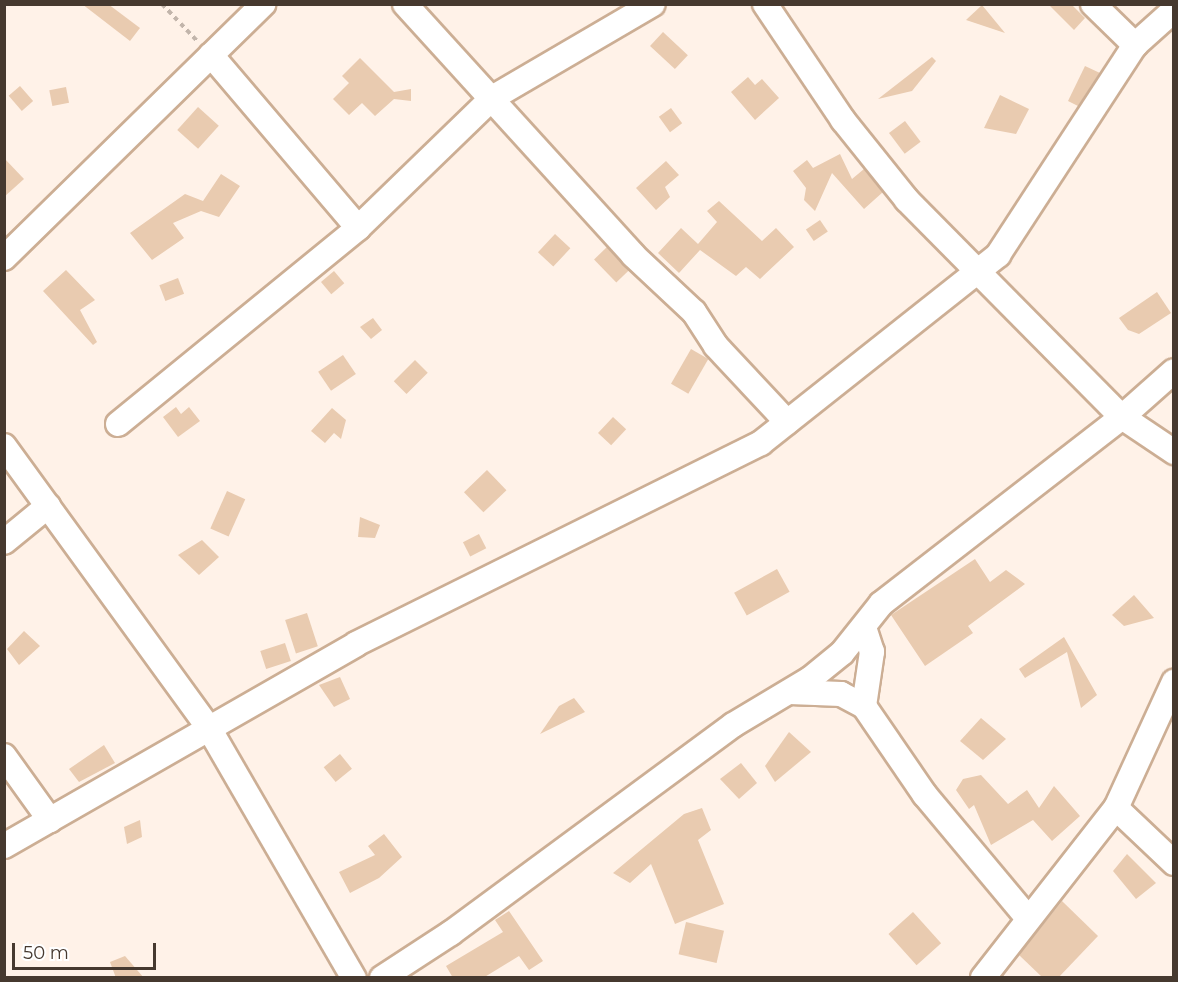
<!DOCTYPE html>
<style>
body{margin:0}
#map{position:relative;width:1178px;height:982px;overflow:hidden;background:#fff2e8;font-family:Montserrat,sans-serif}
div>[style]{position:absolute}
.building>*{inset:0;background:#e9cbb0;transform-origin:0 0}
.path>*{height:4px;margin-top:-2px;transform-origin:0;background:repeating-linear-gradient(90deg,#c2b5ab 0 4.5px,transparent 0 9px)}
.roads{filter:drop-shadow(2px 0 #ccae94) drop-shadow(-2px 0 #ccae94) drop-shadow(0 2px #ccae94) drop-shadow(0 -2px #ccae94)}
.minor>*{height:24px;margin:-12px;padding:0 12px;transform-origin:12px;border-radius:12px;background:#fff}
span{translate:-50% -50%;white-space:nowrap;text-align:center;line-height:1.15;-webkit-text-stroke:4.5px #fff;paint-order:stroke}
.frame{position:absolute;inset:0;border:6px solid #46392f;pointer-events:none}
.scale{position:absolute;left:12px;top:943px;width:144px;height:27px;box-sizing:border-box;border:3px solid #46392f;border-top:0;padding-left:8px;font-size:18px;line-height:21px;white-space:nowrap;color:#46392f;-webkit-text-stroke:4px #fff;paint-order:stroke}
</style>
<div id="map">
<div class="building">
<div style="clip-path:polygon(82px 4px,108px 4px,140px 28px,130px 41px)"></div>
<div style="clip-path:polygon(1048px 4px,1071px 4px,1085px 18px,1074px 30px)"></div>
<div style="clip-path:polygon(982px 5px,1005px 33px,966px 20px)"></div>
<div style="left:663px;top:32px;width:34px;height:19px;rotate:43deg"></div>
<div style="clip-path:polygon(932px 57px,936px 61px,912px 91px,878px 99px)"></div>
<div style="clip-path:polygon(360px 58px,394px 92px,411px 89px,411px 101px,394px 99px,375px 116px,362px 103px,349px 115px,333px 99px,349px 83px,342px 76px)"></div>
<div style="clip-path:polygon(1085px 66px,1100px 73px,1078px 106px,1068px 101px)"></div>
<div style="clip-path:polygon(748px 77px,755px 85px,762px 79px,779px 98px,755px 120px,731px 92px)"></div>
<div style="left:20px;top:86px;width:20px;height:15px;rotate:49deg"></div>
<div style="left:66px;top:87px;width:16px;height:17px;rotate:79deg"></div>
<div style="clip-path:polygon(1000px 95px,1029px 109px,1016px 134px,984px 128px)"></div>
<div style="left:198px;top:107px;width:28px;height:31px;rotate:42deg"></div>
<div style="left:671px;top:108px;width:19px;height:15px;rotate:54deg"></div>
<div style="left:905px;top:121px;width:26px;height:20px;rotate:53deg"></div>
<div style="clip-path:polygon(840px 154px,852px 179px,864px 169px,883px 192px,864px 209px,832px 173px,815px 211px,804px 200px,806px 188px,793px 171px,807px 160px,813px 168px)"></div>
<div style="clip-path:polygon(4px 158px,24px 179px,4px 197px)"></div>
<div style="clip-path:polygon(666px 161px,679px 175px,665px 187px,670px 197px,656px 210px,636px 188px)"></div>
<div style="clip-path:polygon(221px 174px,240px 186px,219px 217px,201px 211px,173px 223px,184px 238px,152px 260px,130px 233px,185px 194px,203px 201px)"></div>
<div style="clip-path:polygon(719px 201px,762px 241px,776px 228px,794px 247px,760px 279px,746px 267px,736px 276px,700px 250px,679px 273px,658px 253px,681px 228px,698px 244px,717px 222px,707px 211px)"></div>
<div style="left:820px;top:220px;width:14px;height:17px;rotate:56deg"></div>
<div style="left:555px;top:234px;width:21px;height:25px;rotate:43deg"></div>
<div style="left:607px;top:247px;width:32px;height:18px;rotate:46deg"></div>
<div style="clip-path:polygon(66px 270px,95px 300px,80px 310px,97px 342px,93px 345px,43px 291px)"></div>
<div style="left:334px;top:271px;width:16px;height:17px;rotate:50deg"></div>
<div style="left:178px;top:278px;width:17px;height:20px;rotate:69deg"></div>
<div style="clip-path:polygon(1157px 292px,1171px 313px,1139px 334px,1128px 330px,1119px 318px)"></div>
<div style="clip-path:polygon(373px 318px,382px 330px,371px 339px,360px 327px)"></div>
<div style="left:691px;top:349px;width:20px;height:40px;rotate:30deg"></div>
<div style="left:343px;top:355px;width:23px;height:30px;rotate:56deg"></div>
<div style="left:415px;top:360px;width:18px;height:30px;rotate:45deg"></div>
<div style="clip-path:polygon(176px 407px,181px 414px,189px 407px,200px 421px,178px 437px,163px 417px)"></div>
<div style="clip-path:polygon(332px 408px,346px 420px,341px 439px,334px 433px,325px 443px,311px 431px)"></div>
<div style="left:613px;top:417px;width:18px;height:22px;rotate:43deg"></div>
<div style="left:487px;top:470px;width:28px;height:32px;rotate:46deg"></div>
<div style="left:227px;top:491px;width:20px;height:41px;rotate:24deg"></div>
<div style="clip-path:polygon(360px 517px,380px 525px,375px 538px,358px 537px)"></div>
<div style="left:479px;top:534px;width:16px;height:18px;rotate:63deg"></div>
<div style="clip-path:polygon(202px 540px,219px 557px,199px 575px,178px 555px)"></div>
<div style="clip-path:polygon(975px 559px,990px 582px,1006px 570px,1025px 584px,968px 626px,973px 633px,925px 666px,891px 615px)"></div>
<div style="left:777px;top:569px;width:26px;height:49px;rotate:61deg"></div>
<div style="clip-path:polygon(1134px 595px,1154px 618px,1124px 626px,1112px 615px)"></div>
<div style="left:307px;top:613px;width:35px;height:23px;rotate:72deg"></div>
<div style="clip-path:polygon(24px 631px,40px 646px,19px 665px,7px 649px)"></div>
<div style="clip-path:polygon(1064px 637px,1097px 695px,1081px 708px,1067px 652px,1025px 678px,1019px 669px)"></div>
<div style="left:285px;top:643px;width:19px;height:26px;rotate:72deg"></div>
<div style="clip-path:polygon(340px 677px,350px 699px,334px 707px,319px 685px)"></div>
<div style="clip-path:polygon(574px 698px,585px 712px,540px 734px,559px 706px)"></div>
<div style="clip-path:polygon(981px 718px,1006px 739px,983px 760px,960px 741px)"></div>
<div style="clip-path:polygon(789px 732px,811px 752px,775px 782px,765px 766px)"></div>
<div style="clip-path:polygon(104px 745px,115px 763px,79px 782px,69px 769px)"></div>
<div style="left:340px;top:754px;width:19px;height:21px;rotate:51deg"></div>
<div style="clip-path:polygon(741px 763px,757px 783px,739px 799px,720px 779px)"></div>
<div style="clip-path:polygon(981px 775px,1008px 804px,1027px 790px,1039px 808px,1054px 786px,1080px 816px,1052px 841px,1033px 820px,991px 845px,974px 805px,969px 809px,956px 790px,963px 779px)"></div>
<div style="clip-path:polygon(702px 808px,711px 830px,698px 840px,724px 904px,675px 924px,651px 864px,630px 883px,613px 873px,684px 814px)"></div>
<div style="clip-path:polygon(140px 820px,142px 837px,127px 844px,124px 827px)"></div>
<div style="clip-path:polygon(384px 834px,402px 857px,379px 878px,350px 893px,339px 872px,375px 855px,368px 846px)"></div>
<div style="clip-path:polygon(1127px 854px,1156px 883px,1136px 899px,1113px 871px)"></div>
<div style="clip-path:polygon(1062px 901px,1098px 936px,1058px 978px,1043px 978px,1019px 955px)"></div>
<div style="clip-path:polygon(509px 911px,543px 961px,529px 970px,519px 956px,483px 978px,453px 978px,446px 966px,503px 932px,495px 920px)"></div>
<div style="left:913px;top:912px;width:42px;height:33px;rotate:48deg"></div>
<div style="left:686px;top:922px;width:39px;height:33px;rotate:13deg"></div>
<div style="clip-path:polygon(125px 956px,144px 978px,116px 978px,110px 962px)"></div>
</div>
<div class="path">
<div style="left:162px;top:4px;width:52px;rotate:46.5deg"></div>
</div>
<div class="roads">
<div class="minor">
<div style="left:405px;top:4px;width:339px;rotate:47.7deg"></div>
<div style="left:633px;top:255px;width:83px;rotate:43.1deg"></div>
<div style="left:694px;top:312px;width:40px;rotate:57.1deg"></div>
<div style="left:716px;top:346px;width:104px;rotate:46.9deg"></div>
<div style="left:765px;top:4px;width:140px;rotate:56.1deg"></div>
<div style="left:843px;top:120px;width:102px;rotate:51.3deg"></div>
<div style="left:907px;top:200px;width:305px;rotate:45.3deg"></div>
<div style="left:1122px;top:417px;width:63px;rotate:33.9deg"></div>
<div style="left:1093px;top:4px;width:59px;rotate:44.3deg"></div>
<div style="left:211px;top:55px;width:227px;rotate:49.6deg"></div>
<div style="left:4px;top:258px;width:363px;rotate:-44.4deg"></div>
<div style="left:118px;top:424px;width:310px;rotate:-39.2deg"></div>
<div style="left:358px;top:228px;width:187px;rotate:-44.1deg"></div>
<div style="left:492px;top:98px;width:186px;rotate:-30.3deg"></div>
<div style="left:4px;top:446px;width:351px;rotate:54deg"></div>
<div style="left:210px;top:730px;width:287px;rotate:59.9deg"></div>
<div style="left:4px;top:542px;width:57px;rotate:-39.3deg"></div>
<div style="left:790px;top:692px;width:51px;rotate:2.2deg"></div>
<div style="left:841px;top:694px;width:26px;rotate:28deg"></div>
<div style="left:864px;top:706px;width:108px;rotate:55.6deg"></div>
<div style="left:925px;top:795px;width:160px;rotate:50.1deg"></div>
<div style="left:864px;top:706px;width:55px;rotate:-81.6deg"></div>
<div style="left:872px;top:652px;width:26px;rotate:-108deg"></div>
<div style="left:4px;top:756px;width:79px;rotate:54.3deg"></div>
<div style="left:1116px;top:808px;width:80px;rotate:43.5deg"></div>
<div style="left:4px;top:846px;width:406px;rotate:-29.8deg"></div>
<div style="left:356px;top:644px;width:452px;rotate:-26.4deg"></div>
<div style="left:761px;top:443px;width:303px;rotate:-38.4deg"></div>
<div style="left:998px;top:255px;width:251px;rotate:-56.9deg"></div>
<div style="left:1135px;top:45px;width:52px;rotate:-41.9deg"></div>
<div style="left:382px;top:978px;width:82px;rotate:-33.1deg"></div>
<div style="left:451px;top:933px;width:350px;rotate:-36.4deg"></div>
<div style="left:733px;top:725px;width:90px;rotate:-30.9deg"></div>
<div style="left:810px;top:679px;width:41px;rotate:-39.1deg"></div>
<div style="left:842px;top:653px;width:63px;rotate:-51.5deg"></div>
<div style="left:881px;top:604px;width:305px;rotate:-37.8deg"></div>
<div style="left:1122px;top:417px;width:69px;rotate:-41.5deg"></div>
<div style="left:983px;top:978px;width:216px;rotate:-52deg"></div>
<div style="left:1116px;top:808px;width:139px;rotate:-65.3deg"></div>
</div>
</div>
<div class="frame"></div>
<div class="scale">50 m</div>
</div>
